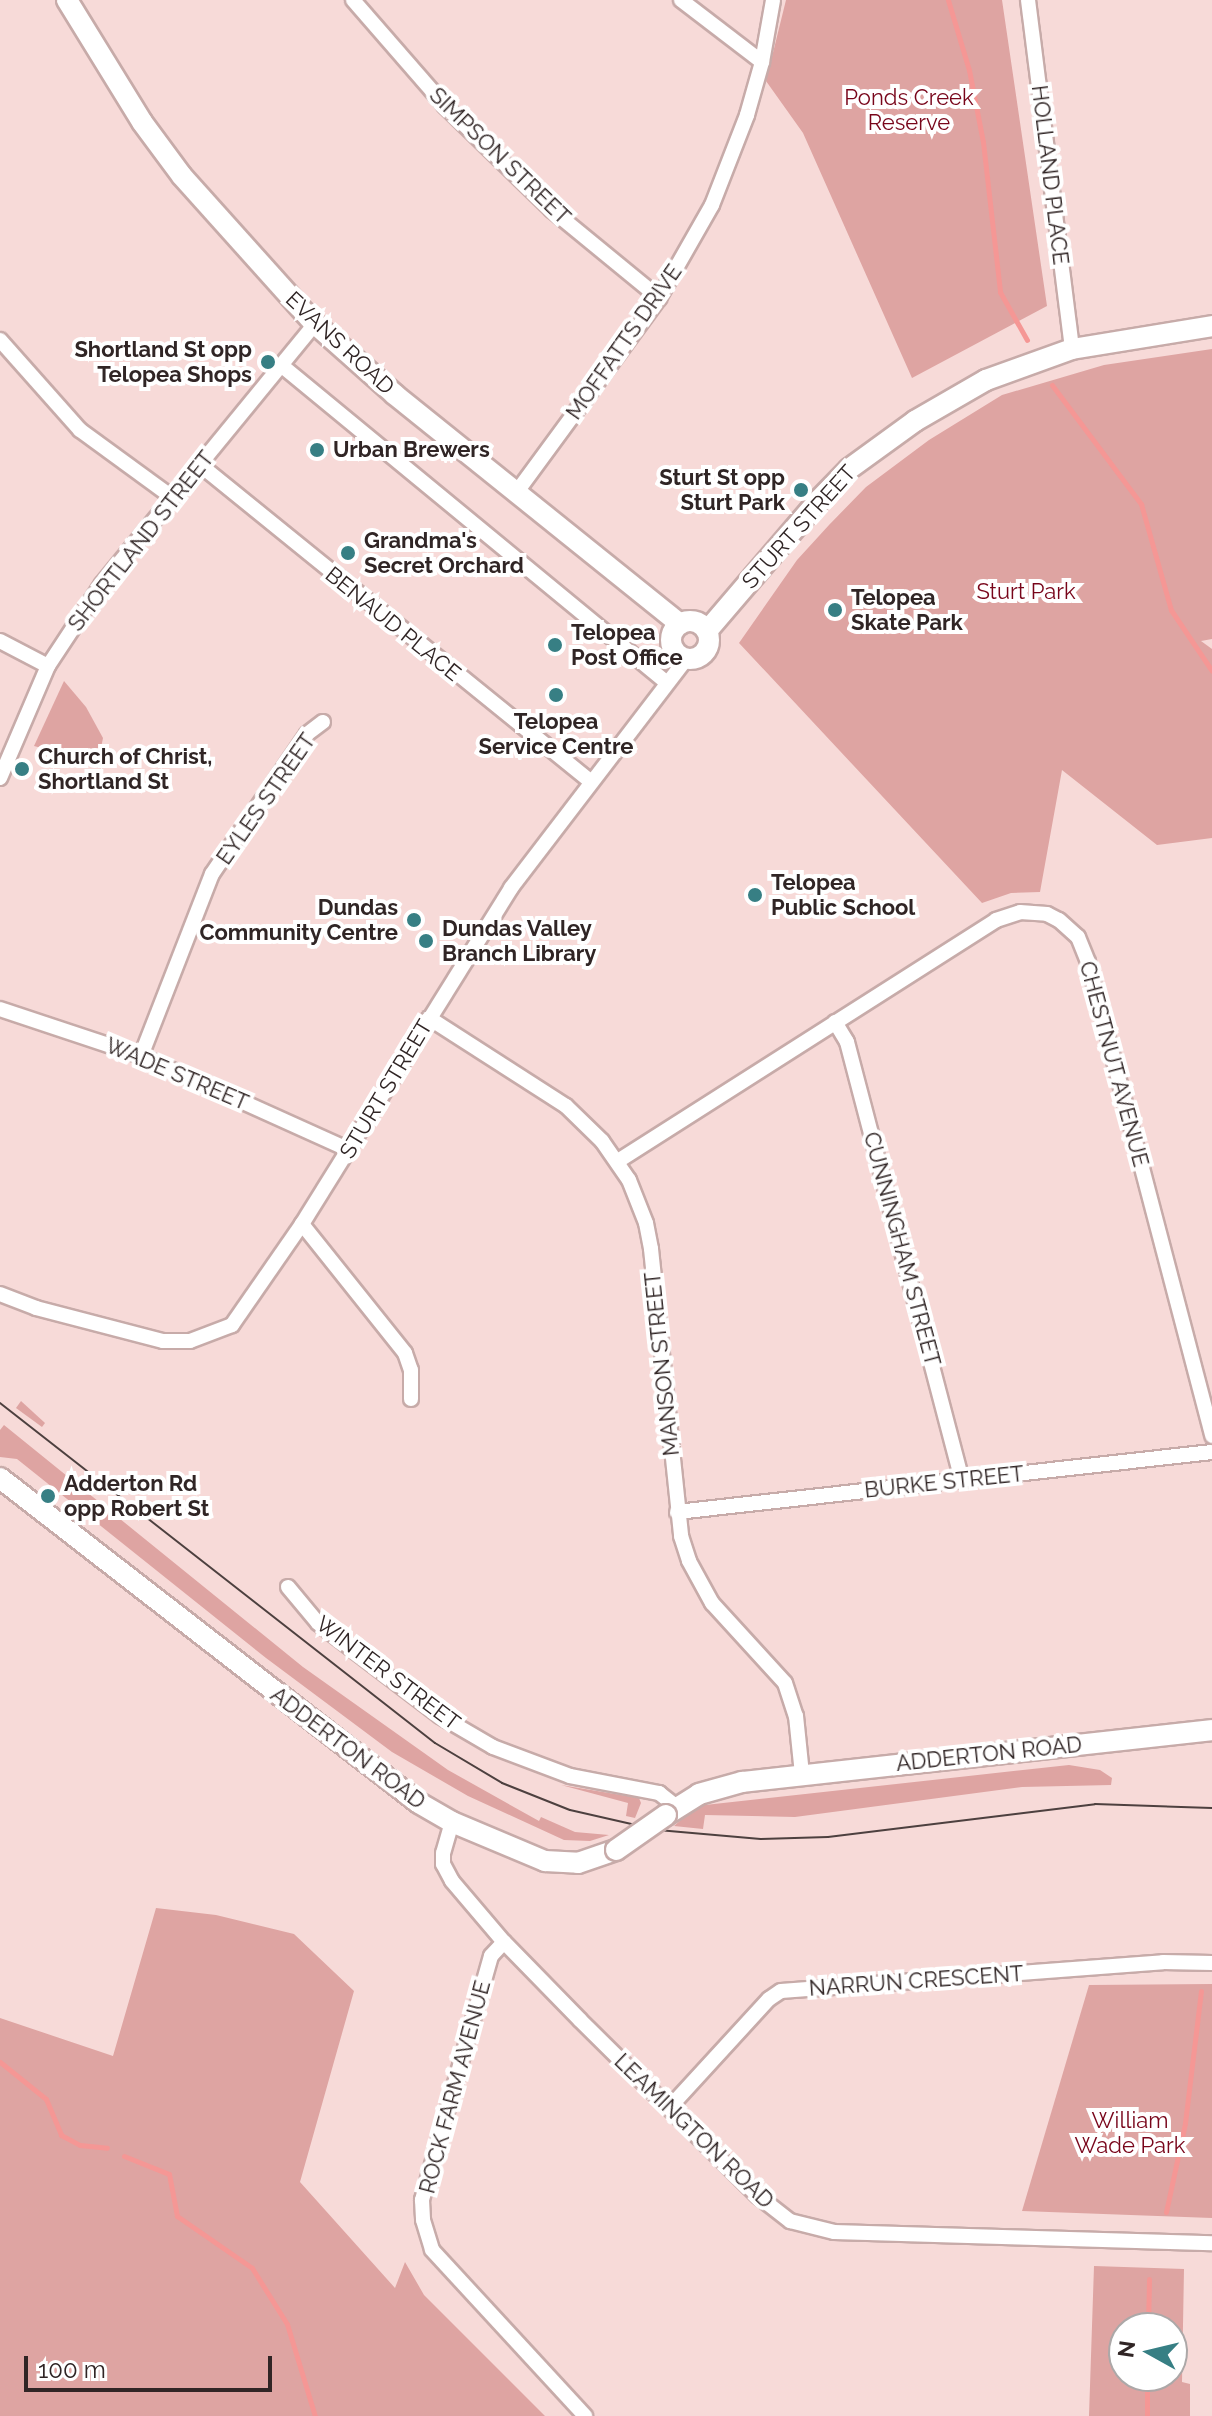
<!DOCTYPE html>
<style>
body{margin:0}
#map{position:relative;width:1212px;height:2416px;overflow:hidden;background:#f7dad8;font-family:Raleway,sans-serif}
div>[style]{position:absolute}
.green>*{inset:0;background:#dea4a2}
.stream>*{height:5px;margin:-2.5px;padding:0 2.5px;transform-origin:2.5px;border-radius:2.5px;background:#f59795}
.roads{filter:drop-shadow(2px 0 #c7aba9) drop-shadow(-2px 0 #c7aba9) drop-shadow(0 2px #c7aba9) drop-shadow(0 -2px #c7aba9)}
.street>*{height:14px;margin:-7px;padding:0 7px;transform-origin:7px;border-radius:7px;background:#fff}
.secondary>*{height:20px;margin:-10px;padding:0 10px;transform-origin:10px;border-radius:10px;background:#fff}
.secondary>.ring{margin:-10px;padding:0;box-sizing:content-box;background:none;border:20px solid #fff;border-radius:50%}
.tram>*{height:2px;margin:-1px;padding:0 1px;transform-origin:1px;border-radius:1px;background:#4d403f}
.bridges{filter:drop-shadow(2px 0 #c7aba9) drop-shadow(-2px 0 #c7aba9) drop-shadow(0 2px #c7aba9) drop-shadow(0 -2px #c7aba9)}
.secondary-bridge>*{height:20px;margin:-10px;padding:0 10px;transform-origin:10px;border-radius:10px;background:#fff}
.dots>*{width:22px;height:22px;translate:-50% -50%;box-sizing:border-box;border:4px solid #fff;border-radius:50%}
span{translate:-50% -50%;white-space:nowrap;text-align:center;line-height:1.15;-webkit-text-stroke:8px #fff;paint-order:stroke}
.park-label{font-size:22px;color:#78051a}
.street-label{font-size:22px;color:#302525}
.poi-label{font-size:22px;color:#302525;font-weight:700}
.right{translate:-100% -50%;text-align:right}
.left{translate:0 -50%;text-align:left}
.north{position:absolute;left:1108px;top:2312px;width:80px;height:80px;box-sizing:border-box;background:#fff;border:2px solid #aca8a8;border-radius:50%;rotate:278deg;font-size:22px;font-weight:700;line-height:32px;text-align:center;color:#302525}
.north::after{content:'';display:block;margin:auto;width:28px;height:36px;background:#377f84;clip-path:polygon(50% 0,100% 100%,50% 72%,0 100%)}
.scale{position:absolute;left:24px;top:2356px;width:248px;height:36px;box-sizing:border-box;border:4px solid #302525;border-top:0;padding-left:10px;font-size:24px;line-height:28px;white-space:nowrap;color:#302525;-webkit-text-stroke:6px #fff;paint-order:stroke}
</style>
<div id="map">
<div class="green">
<div style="clip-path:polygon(786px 0,1002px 0,1047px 306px,912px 378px,803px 133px,766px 81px)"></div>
<div style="clip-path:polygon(1212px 349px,1212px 639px,1201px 641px,1212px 649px,1212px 838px,1157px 845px,1062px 770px,1040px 892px,1011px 893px,982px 903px,739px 643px,797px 560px,829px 525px,866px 487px,929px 440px,1002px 395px,1104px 365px)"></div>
<div style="clip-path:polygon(64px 681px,86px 707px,103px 738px,98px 763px,34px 746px)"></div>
<div style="clip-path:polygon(21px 1401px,45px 1423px,42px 1427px,16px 1408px)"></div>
<div style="clip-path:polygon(4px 1425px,303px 1667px,448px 1770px,539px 1821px,541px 1817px,575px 1832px,609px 1835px,590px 1841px,564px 1840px,468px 1796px,392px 1752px,266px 1658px,17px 1459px,0 1457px,0 1430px)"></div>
<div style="clip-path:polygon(1069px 1765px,1100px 1770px,1112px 1778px,1111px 1785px,1022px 1787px,795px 1817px,705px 1815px,703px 1829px,674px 1826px,690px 1812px,705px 1805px)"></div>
<div style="clip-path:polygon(561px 1785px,639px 1798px,641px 1803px,635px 1818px,626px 1816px,628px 1803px)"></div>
<div style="clip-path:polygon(156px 1908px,216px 1915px,294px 1934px,354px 1991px,300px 2182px,395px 2288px,405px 2262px,424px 2295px,545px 2416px,0 2416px,0 2018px,113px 2056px)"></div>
<div style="clip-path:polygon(1212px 1984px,1212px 2218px,1022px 2211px,1089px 1985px)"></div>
<div style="clip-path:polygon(evenodd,1094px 2266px,1184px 2269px,1182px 2382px,1190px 2384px,1190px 2416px,1089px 2416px,1094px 2266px,1124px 2328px,1172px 2328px,1172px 2376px,1124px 2376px,1124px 2328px)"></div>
</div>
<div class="stream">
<div style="left:948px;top:0;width:73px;rotate:73.3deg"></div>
<div style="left:969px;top:70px;width:73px;rotate:79deg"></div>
<div style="left:983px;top:142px;width:151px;rotate:83.5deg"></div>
<div style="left:1000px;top:292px;width:55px;rotate:60.6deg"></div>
<div style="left:1052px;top:385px;width:149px;rotate:53.2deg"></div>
<div style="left:1141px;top:504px;width:110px;rotate:74.2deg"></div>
<div style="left:1171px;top:610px;width:73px;rotate:56.1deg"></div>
<div style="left:0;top:2062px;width:59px;rotate:38.8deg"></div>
<div style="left:46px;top:2099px;width:39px;rotate:67deg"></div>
<div style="left:61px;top:2135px;width:21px;rotate:28deg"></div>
<div style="left:80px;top:2145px;width:27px;rotate:6deg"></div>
<div style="left:124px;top:2156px;width:48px;rotate:21.8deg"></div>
<div style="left:169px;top:2174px;width:43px;rotate:79.2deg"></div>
<div style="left:177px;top:2216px;width:91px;rotate:34.7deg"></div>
<div style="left:252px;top:2268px;width:66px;rotate:58deg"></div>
<div style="left:287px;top:2324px;width:96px;rotate:73.1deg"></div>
<div style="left:1166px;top:2212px;width:91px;rotate:-77.9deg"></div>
<div style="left:1185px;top:2123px;width:133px;rotate:-83.1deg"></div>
<div style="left:1148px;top:2328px;width:49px;rotate:-88.8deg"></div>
<div style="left:1147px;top:2376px;width:40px;rotate:90deg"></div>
</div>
<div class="roads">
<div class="street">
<div style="left:353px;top:0;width:140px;rotate:49deg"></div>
<div style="left:445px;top:106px;width:149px;rotate:44.2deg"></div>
<div style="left:552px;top:210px;width:139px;rotate:39.4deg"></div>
<div style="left:681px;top:0;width:102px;rotate:37.4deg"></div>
<div style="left:1028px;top:0;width:352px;rotate:82.8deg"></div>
<div style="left:0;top:340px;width:120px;rotate:48.4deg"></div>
<div style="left:80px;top:430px;width:114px;rotate:36.1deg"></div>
<div style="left:281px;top:365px;width:500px;rotate:39.48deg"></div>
<div style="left:199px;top:464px;width:503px;rotate:39.03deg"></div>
<div style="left:516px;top:493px;width:242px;rotate:-53.7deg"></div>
<div style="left:659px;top:298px;width:107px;rotate:-60.3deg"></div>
<div style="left:712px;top:205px;width:97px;rotate:-68.7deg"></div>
<div style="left:747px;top:115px;width:55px;rotate:-74.2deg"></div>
<div style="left:762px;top:62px;width:63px;rotate:-79.9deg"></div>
<div style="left:0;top:641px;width:54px;rotate:27.5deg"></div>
<div style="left:0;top:778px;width:122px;rotate:-66.8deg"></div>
<div style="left:48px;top:666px;width:98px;rotate:-56.6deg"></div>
<div style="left:102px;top:584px;width:336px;rotate:-50.7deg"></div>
<div style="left:0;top:1009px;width:149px;rotate:18.4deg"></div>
<div style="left:141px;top:1056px;width:228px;rotate:24.3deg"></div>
<div style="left:429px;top:1018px;width:163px;rotate:32.7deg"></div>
<div style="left:566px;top:1106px;width:50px;rotate:44.2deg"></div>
<div style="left:602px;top:1141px;width:47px;rotate:55.3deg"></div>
<div style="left:629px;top:1180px;width:46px;rotate:68.4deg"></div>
<div style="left:646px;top:1223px;width:26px;rotate:79deg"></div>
<div style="left:651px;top:1249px;width:289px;rotate:84deg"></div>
<div style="left:681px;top:1536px;width:26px;rotate:72deg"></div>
<div style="left:689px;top:1561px;width:48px;rotate:61.3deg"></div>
<div style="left:712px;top:1603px;width:108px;rotate:47.6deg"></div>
<div style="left:785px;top:1683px;width:35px;rotate:72deg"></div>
<div style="left:796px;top:1716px;width:58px;rotate:84.1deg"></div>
<div style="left:835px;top:1022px;width:23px;rotate:59deg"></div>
<div style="left:847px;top:1042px;width:453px;rotate:75.3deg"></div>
<div style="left:141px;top:1056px;width:195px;rotate:-68.7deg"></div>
<div style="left:212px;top:874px;width:169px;rotate:-55.8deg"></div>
<div style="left:307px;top:734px;width:20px;rotate:-37deg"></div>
<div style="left:618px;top:1161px;width:448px;rotate:-32.5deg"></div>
<div style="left:996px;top:920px;width:25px;rotate:-18deg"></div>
<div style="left:1020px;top:912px;width:27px;rotate:4deg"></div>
<div style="left:1047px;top:914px;width:13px;rotate:27deg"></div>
<div style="left:1059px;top:920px;width:25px;rotate:42deg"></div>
<div style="left:1078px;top:937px;width:27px;rotate:68deg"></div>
<div style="left:1088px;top:962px;width:490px;rotate:75.3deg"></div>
<div style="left:302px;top:1224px;width:165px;rotate:51.4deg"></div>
<div style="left:405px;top:1353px;width:18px;rotate:71deg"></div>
<div style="left:411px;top:1370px;width:29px;rotate:90deg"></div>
<div style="left:0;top:1294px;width:39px;rotate:21deg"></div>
<div style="left:36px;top:1308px;width:131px;rotate:14.6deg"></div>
<div style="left:163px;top:1341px;width:27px"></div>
<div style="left:190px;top:1341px;width:45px;rotate:-20.9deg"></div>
<div style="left:232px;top:1325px;width:123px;rotate:-55.3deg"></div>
<div style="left:302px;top:1224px;width:396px;rotate:-58.1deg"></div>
<div style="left:511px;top:888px;width:288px;rotate:-52.6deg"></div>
<div style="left:677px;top:1512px;width:538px;rotate:-6.4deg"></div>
<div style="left:288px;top:1587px;width:47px;rotate:50.2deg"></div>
<div style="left:318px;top:1623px;width:153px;rotate:37.3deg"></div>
<div style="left:440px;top:1716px;width:61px;rotate:30.3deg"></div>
<div style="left:493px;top:1747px;width:82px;rotate:20.6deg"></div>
<div style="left:570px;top:1776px;width:91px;rotate:10.8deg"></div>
<div style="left:659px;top:1793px;width:23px;rotate:38deg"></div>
<div style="left:452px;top:1822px;width:32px;rotate:106deg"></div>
<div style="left:443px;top:1853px;width:11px;rotate:90deg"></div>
<div style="left:443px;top:1864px;width:19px;rotate:62deg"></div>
<div style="left:452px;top:1881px;width:80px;rotate:49.6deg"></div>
<div style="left:504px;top:1942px;width:109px;rotate:45.7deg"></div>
<div style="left:580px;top:2020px;width:250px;rotate:44.7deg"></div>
<div style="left:758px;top:2196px;width:41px;rotate:38deg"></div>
<div style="left:790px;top:2221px;width:45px;rotate:14deg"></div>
<div style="left:834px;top:2232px;width:378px;rotate:1.7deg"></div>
<div style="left:504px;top:1942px;width:19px;rotate:133deg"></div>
<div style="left:491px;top:1956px;width:254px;rotate:105.8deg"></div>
<div style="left:422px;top:2200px;width:20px;rotate:87deg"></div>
<div style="left:423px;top:2220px;width:31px;rotate:73deg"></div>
<div style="left:432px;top:2250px;width:226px;rotate:47.3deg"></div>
<div style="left:669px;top:2108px;width:148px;rotate:-47.5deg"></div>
<div style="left:769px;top:1999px;width:14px;rotate:-34deg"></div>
<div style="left:781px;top:1991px;width:383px;rotate:-4.3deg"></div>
<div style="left:1163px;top:1962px;width:49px;rotate:1.2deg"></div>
</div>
<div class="secondary">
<div style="left:67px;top:0;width:143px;rotate:58.4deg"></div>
<div style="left:142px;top:122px;width:67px;rotate:53.5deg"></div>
<div style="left:182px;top:176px;width:199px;rotate:48.1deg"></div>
<div style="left:315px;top:324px;width:106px;rotate:41.5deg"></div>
<div style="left:394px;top:394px;width:367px;rotate:38.8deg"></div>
<div class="ring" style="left:671px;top:621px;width:18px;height:18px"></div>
<div style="left:707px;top:631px;width:172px;rotate:-49.5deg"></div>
<div style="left:819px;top:500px;width:43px;rotate:-45.9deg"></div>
<div style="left:849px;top:469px;width:82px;rotate:-36deg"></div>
<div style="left:915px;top:421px;width:82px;rotate:-30deg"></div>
<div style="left:986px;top:380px;width:91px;rotate:-19.8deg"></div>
<div style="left:1072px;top:349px;width:142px;rotate:-9.3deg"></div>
<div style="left:0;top:1478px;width:530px;rotate:37.8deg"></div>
<div style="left:419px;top:1803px;width:38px;rotate:30deg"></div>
<div style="left:452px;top:1822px;width:101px;rotate:22.8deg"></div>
<div style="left:545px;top:1861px;width:33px;rotate:3deg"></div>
<div style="left:578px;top:1863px;width:40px;rotate:-18.9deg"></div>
<div style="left:666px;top:1815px;width:39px;rotate:-32deg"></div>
<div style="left:699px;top:1794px;width:45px;rotate:-15.6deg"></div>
<div style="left:742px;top:1782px;width:473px;rotate:-6.3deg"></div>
</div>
</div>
<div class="tram">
<div style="left:0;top:1403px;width:552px;rotate:38.01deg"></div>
<div style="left:435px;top:1743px;width:78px;rotate:30.8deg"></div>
<div style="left:502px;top:1783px;width:73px;rotate:21.7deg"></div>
<div style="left:570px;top:1810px;width:90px;rotate:12.8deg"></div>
<div style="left:658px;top:1830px;width:103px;rotate:5deg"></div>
<div style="left:761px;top:1839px;width:67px;rotate:-1.7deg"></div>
<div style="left:828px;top:1837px;width:269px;rotate:-7deg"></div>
<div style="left:1095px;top:1804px;width:117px;rotate:2deg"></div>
</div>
<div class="bridges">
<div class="secondary-bridge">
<div style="left:616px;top:1850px;width:61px;rotate:-35deg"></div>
</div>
</div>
<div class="dots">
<div style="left:268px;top:362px;background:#377f84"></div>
<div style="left:317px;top:450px;background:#377f84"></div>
<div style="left:801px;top:490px;background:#377f84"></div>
<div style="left:348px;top:553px;background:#377f84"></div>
<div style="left:835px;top:610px;background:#377f84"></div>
<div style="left:555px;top:645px;background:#377f84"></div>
<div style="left:556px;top:695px;background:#377f84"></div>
<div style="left:22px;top:769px;background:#377f84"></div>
<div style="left:755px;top:895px;background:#377f84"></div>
<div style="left:414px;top:920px;background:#377f84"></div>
<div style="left:426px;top:941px;background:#377f84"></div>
<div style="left:48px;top:1496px;background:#377f84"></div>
</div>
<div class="park-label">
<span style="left:909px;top:110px">Ponds Creek<br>Reserve</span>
<span style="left:1026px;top:592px">Sturt Park</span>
<span style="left:1130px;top:2133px">William<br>Wade Park</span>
</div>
<div class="street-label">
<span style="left:500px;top:156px;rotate:44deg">SIMPSON STREET</span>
<span style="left:1050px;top:175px;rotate:83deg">HOLLAND PLACE</span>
<span style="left:624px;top:342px;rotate:-55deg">MOFFATTS DRIVE</span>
<span style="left:340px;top:343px;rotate:43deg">EVANS ROAD</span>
<span style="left:799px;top:527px;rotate:-48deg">STURT STREET</span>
<span style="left:141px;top:541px;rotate:-52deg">SHORTLAND STREET</span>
<span style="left:393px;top:624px;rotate:39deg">BENAUD PLACE</span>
<span style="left:266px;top:799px;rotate:-55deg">EYLES STREET</span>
<span style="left:1114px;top:1064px;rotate:75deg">CHESTNUT AVENUE</span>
<span style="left:177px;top:1074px;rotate:23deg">WADE STREET</span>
<span style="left:386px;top:1089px;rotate:-59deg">STURT STREET</span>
<span style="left:902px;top:1249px;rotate:75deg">CUNNINGHAM STREET</span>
<span style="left:662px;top:1364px;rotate:-96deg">MANSON STREET</span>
<span style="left:944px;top:1482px;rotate:-6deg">BURKE STREET</span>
<span style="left:388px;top:1673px;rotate:37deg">WINTER STREET</span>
<span style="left:348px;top:1748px;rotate:37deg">ADDERTON ROAD</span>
<span style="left:989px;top:1754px;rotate:-6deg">ADDERTON ROAD</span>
<span style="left:916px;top:1981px;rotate:-4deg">NARRUN CRESCENT</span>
<span style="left:455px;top:2087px;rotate:-75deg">ROCK FARM AVENUE</span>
<span style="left:694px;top:2131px;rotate:44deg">LEAMINGTON ROAD</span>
</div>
<div class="poi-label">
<span class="right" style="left:252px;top:362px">Shortland St opp<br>Telopea Shops</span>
<span class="left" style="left:333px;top:450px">Urban Brewers</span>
<span class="right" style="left:785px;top:490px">Sturt St opp<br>Sturt Park</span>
<span class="left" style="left:364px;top:553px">Grandma's<br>Secret Orchard</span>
<span class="left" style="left:851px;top:610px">Telopea<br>Skate Park</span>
<span class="left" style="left:571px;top:645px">Telopea<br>Post Office</span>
<span style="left:556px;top:734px">Telopea<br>Service Centre</span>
<span class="left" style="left:38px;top:769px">Church of Christ,<br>Shortland St</span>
<span class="left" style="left:771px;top:895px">Telopea<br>Public School</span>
<span class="right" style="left:398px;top:920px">Dundas<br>Community Centre</span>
<span class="left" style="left:442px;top:941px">Dundas Valley<br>Branch Library</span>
<span class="left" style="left:64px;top:1496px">Adderton Rd<br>opp Robert St</span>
</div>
<div class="north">N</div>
<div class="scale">100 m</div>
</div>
